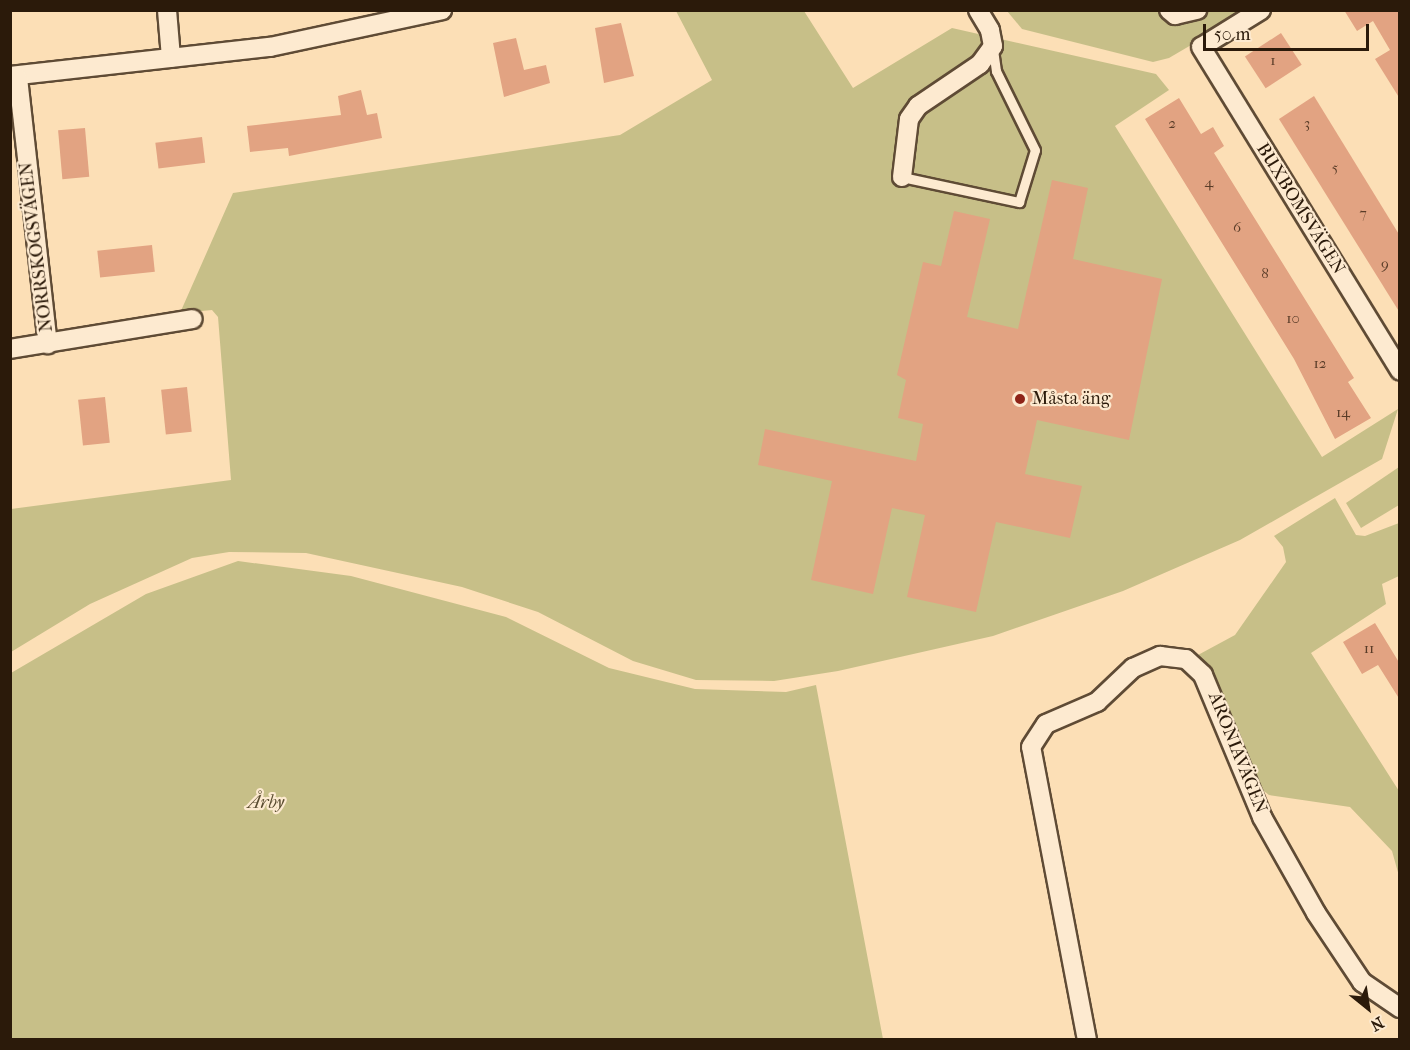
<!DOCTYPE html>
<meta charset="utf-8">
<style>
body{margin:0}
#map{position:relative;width:1410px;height:1050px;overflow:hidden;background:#fcdfb6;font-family:"IM FELL French Canon",serif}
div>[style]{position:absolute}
.green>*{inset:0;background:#c7bf88}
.building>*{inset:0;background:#e2a382;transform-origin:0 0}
.roads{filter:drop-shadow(2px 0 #5f4b35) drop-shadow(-2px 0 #5f4b35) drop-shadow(0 2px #5f4b35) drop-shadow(0 -2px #5f4b35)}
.lane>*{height:9px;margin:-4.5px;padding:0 4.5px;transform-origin:4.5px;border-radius:4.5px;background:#fdead0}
.street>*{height:18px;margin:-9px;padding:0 9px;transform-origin:9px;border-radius:9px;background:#fdead0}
.dots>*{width:16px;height:16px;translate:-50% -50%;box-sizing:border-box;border:3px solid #fdead0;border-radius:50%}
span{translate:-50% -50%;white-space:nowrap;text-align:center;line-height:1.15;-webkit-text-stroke:4.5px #fdead0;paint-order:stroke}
.number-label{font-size:15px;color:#593c28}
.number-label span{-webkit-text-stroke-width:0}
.street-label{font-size:18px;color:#2b1a0a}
.poi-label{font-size:18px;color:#2b1a0a}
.left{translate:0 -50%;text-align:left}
.park-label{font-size:18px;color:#5a4c30;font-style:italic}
.frame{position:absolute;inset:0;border:12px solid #2b1a0a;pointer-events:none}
.north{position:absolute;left:1338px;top:978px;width:60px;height:60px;-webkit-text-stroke:4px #fdead0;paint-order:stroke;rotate:150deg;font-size:16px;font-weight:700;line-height:24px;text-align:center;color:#2b1a0a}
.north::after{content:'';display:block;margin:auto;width:21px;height:27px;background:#2b1a0a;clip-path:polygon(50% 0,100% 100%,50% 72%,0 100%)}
.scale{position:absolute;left:1203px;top:24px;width:166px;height:27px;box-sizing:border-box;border:3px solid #2b1a0a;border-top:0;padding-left:8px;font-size:18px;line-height:21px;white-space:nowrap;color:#2b1a0a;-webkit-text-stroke:4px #fdead0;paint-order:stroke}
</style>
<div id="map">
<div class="green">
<div style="clip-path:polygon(676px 11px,804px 11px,853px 88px,952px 28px,1156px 74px,1169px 90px,1115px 126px,1322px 457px,1398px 409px,1382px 459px,1240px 540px,1123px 591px,993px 636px,838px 671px,774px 681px,696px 680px,633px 661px,538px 612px,462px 587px,306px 553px,229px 552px,192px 558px,90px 604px,11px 652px,11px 509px,231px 480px,218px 317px,212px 310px,180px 313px,233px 193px,620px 135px,712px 80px)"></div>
<div style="clip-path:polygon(1007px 11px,1249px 11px,1169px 58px,1153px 62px,1022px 29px)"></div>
<div style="clip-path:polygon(1399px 467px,1399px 505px,1361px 528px,1346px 503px)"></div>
<div style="clip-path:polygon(1335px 498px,1356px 535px,1365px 536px,1399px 523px,1399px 576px,1382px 584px,1386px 604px,1311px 653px,1399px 791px,1399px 876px,1392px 851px,1350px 807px,1269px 795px,1245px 776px,1217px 705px,1185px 662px,1235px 635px,1286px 562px,1283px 547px,1274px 536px)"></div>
<div style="clip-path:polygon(238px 561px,351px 576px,506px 617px,609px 668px,695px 689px,786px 692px,816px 685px,883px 1039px,11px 1039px,11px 673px,146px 594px)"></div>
</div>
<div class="building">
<div style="clip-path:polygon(1344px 10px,1400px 10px,1400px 99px,1375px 59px,1390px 50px,1373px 21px,1357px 31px)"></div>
<div style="clip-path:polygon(621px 23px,634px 76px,604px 83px,595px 28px)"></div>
<div style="left:1281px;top:33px;width:38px;height:43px;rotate:57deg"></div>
<div style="clip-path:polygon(516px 38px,524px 70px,546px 65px,550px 83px,504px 97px,493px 43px)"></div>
<div style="clip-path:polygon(361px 90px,367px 115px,377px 113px,382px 138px,289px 156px,288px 148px,250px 152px,247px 126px,341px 115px,338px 96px)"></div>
<div style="clip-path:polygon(1314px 96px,1400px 236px,1400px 313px,1279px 119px)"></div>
<div style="clip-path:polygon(1179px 98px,1201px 134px,1213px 127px,1224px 146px,1214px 153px,1354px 378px,1348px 382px,1371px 418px,1335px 439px,1294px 359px,1145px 119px)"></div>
<div style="left:85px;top:128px;width:49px;height:27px;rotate:85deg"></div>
<div style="left:202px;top:137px;width:26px;height:47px;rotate:83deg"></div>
<div style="clip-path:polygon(1052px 180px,1088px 188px,1073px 259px,1162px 279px,1129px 440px,1037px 420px,1025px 474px,1082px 486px,1070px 538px,996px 522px,976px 612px,907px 597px,925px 515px,892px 508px,873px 594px,811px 580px,832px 481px,758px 465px,765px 429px,916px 461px,923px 424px,898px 418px,906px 380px,897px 375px,923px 262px,941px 266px,954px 211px,990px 219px,967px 317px,1018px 329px)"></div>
<div style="left:152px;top:245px;width:27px;height:55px;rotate:84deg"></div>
<div style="left:187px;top:387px;width:45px;height:26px;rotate:84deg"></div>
<div style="left:105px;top:397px;width:46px;height:27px;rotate:84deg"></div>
<div style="clip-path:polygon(1375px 623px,1400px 664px,1400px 700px,1378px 665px,1362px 674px,1343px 642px)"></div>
</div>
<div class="roads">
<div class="lane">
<div style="left:902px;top:177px;width:120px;rotate:12.1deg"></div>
<div style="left:1019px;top:202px;width:54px;rotate:-72.9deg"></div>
<div style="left:1035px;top:150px;width:88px;rotate:-116.3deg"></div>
<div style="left:996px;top:71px;width:22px;rotate:-98deg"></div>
</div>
<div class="street">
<div style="left:167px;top:10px;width:48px;rotate:85.2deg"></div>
<div style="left:1169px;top:10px;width:8px;rotate:40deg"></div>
<div style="left:1175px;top:15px;width:23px;rotate:-13deg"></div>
<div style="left:1261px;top:10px;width:70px;rotate:148.3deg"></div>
<div style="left:1201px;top:47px;width:380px;rotate:58.4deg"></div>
<div style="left:10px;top:76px;width:262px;rotate:-6.4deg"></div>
<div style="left:270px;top:47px;width:176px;rotate:-12.1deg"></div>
<div style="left:18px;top:78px;width:268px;rotate:83.6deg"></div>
<div style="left:902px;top:177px;width:58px;rotate:-83.1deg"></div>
<div style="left:909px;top:119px;width:16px;rotate:-55deg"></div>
<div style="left:918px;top:106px;width:75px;rotate:-34.1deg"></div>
<div style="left:980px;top:64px;width:22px;rotate:-54deg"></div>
<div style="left:993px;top:46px;width:16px;rotate:-101deg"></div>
<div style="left:990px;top:30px;width:23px;rotate:-121deg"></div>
<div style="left:10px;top:349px;width:185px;rotate:-9.3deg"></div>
<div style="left:1087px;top:1040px;width:298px;rotate:-100.8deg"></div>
<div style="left:1031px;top:747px;width:27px;rotate:-57deg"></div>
<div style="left:1046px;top:724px;width:56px;rotate:-23.3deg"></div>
<div style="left:1097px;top:702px;width:50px;rotate:-43.4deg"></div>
<div style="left:1133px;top:668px;width:30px;rotate:-24deg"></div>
<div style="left:1160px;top:656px;width:26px;rotate:7deg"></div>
<div style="left:1186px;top:659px;width:23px;rotate:43deg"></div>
<div style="left:1203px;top:675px;width:154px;rotate:67.4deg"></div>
<div style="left:1262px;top:817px;width:110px;rotate:60.6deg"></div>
<div style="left:1316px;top:913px;width:83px;rotate:56.3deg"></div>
<div style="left:1362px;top:982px;width:46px;rotate:34.4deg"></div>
</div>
</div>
<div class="dots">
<div style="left:1020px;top:399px;background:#8f2418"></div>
</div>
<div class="number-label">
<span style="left:1273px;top:61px">1</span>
<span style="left:1172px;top:124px">2</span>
<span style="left:1307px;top:124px">3</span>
<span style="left:1335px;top:168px">5</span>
<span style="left:1209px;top:183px">4</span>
<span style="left:1363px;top:214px">7</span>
<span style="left:1237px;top:228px">6</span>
<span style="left:1385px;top:265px">9</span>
<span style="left:1265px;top:274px">8</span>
<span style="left:1293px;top:319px">10</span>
<span style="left:1320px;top:364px">12</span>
<span style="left:1343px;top:413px">14</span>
<span style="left:1369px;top:649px">11</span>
</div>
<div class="street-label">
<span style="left:1300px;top:209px;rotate:58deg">BUXBOMSVÄGEN</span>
<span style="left:37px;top:247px;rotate:-97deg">NORRSKOGSVÄGEN</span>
<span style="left:1237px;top:753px;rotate:68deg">ARONIAVÄGEN</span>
</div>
<div class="poi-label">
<span class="left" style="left:1032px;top:399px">Måsta äng</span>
</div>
<div class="park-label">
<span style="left:266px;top:803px">Årby</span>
</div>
<div class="frame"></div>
<div class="north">N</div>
<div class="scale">50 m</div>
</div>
